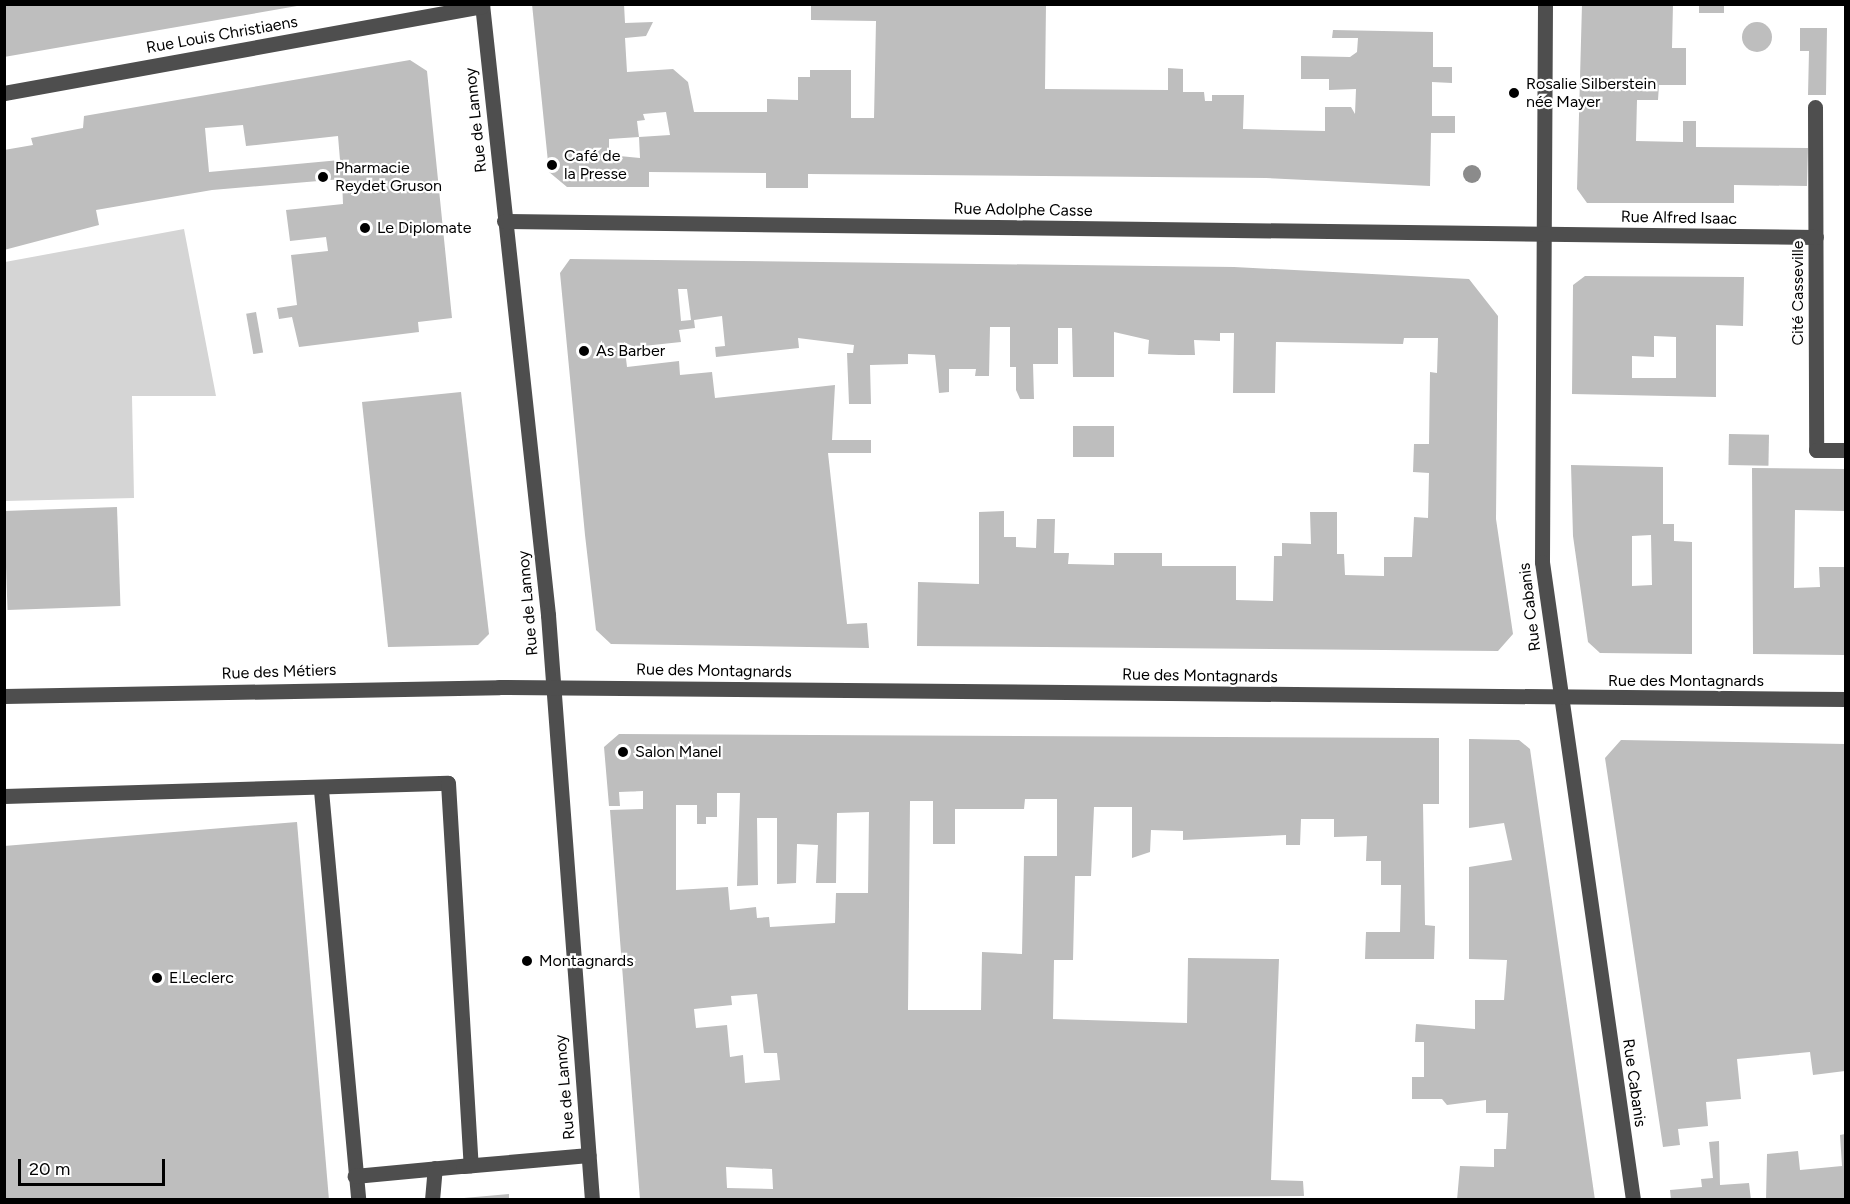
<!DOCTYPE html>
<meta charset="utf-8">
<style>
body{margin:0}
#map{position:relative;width:1850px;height:1204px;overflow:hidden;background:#fff;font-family:Figtree,sans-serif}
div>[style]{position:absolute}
.green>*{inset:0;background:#d5d5d5}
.building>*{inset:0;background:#bebebe;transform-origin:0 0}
.round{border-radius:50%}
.minor>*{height:15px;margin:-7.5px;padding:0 7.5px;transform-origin:7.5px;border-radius:7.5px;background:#4e4e4e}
.trees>*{width:18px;height:18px;margin:-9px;border-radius:50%;background:#8b8b8b}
.dots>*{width:16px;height:16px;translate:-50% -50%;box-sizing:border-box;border:3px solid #fff;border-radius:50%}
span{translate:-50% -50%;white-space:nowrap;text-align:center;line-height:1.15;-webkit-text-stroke:4.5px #fff;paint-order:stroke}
.street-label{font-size:16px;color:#000}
.poi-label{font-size:16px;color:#000}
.left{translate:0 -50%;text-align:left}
.frame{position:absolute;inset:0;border:6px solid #000;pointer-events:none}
.scale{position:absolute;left:18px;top:1159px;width:147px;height:27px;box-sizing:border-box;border:3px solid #000;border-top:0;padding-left:8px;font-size:18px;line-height:21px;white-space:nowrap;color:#000;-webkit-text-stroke:4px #fff;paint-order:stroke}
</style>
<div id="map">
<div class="green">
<div style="clip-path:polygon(184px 229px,216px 396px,132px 396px,134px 498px,5px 501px,5px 262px)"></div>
</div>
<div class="building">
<div style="clip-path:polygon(4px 4px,297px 4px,297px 6px,4px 57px)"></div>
<div style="clip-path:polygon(evenodd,532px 4px,624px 4px,625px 23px,653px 22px,646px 36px,625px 38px,627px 72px,673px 69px,688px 82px,694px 112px,767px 112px,767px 99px,798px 100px,798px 77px,810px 77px,810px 70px,851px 70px,851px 118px,874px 118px,876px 21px,811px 20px,811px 4px,1046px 4px,1045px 89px,1168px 90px,1168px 68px,1183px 69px,1183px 92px,1204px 92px,1205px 101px,1212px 101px,1212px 95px,1244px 95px,1243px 129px,1325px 131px,1325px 107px,1351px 107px,1355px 114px,1356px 89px,1329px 90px,1329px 79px,1301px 79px,1301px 56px,1350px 57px,1357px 52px,1358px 38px,1332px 38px,1333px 30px,1433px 32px,1433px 67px,1452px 67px,1452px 83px,1432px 82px,1432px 116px,1455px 116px,1455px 133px,1431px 133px,1430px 186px,1266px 178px,808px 174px,808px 188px,766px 188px,766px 173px,649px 172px,649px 187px,567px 187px,549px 172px,532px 4px,666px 112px,670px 135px,639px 137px,640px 158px,609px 155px,609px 139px,639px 137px,637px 121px,645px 120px,643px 114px,666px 112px)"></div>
<div style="clip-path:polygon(1582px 4px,1673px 4px,1672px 48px,1686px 48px,1686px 85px,1659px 85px,1658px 100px,1637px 100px,1636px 141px,1683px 142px,1683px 121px,1696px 121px,1696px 147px,1808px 148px,1807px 186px,1734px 185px,1734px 203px,1587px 203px,1577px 189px)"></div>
<div style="left:1699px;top:4px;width:25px;height:9px"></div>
<div class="round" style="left:1742px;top:22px;width:30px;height:30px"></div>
<div style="clip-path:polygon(1800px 28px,1827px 28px,1826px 95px,1808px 95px,1809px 51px,1800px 51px)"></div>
<div style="clip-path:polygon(evenodd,410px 60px,427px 71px,452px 318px,418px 322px,419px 332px,299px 347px,292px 317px,279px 319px,277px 308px,297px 305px,291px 255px,328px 251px,326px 237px,290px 241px,286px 210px,343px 204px,342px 179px,212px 190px,96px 210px,99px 225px,4px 250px,4px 150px,33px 145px,31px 138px,83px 128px,84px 116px,410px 60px,243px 125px,246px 146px,338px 136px,340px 160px,209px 172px,205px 128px,243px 125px)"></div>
<div style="clip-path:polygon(evenodd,570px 259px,1234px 267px,1469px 279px,1498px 316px,1496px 519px,1513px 634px,1498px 651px,917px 646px,918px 582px,979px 584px,979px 512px,1004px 511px,1004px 537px,1016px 537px,1016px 547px,1036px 548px,1037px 519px,1055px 519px,1054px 553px,1069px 553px,1068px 564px,1114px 565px,1114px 553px,1162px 553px,1162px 566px,1236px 566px,1236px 600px,1273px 601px,1274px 556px,1282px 556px,1282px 543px,1311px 544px,1310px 512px,1337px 512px,1337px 554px,1344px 554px,1345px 575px,1384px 576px,1384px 557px,1412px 557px,1414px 517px,1428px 518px,1429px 473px,1413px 472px,1414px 444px,1429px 444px,1430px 372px,1437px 373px,1438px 338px,1404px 338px,1403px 344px,1276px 342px,1275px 393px,1233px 393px,1234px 333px,1220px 333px,1220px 341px,1194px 340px,1195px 355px,1179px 355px,1148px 354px,1149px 340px,1114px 332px,1114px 377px,1073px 377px,1072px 328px,1058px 328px,1058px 364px,1033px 364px,1034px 399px,1020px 399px,1016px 390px,1016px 367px,1010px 367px,1010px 327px,990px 327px,989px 376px,975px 376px,976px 369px,949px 369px,949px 392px,939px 393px,935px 355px,908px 354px,908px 364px,870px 365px,871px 404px,849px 404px,847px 353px,853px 353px,854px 345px,798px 338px,799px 348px,716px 357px,715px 347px,725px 346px,722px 316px,694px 320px,695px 328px,679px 330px,681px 342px,634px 347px,624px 342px,627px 367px,679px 361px,680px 375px,712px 372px,715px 398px,835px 385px,832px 440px,871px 440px,871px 453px,828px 453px,847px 624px,867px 623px,869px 648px,611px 644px,596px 630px,585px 535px,560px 273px,570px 259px,678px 289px,687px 289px,691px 320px,681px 321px,678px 289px)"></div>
<div style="clip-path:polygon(evenodd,1585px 276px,1744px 277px,1743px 326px,1716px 325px,1716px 397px,1572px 394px,1573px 285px,1585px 276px,1654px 336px,1676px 337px,1676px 378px,1632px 378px,1632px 356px,1654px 357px,1654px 336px)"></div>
<div style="left:256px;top:312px;width:41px;height:10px;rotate:80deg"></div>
<div style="clip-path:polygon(461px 392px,489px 634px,478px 645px,388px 647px,362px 402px)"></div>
<div style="left:1114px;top:426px;width:31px;height:41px;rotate:90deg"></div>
<div style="left:1729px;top:434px;width:40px;height:31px;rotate:1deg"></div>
<div style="clip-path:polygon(evenodd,1571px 465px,1663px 467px,1663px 524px,1674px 524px,1674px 541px,1692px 542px,1692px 654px,1600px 653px,1588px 642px,1573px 536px,1571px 465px,1651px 535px,1652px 585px,1632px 586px,1632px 536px,1651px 535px)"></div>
<div style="clip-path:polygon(1752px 468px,1845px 469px,1845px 511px,1795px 510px,1794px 588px,1820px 587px,1819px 567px,1845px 567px,1845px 655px,1753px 654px)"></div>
<div style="left:117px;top:507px;width:99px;height:113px;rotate:88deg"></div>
<div style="clip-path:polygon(evenodd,619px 734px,1439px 738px,1439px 804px,1423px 804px,1425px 925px,1435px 926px,1434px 959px,1365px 959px,1366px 932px,1400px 932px,1401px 885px,1381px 885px,1381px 861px,1366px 861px,1367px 836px,1334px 837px,1334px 819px,1301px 819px,1300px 845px,1286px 845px,1286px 835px,1183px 840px,1183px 831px,1151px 830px,1150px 852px,1132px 858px,1132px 807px,1094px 807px,1091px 876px,1075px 876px,1073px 960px,1054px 960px,1053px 1019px,1187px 1023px,1188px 958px,1279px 959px,1271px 1180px,1303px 1181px,1304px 1196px,640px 1200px,610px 810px,643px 809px,643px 791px,619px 792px,620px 806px,609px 806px,604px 747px,619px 734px,717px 793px,740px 793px,737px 886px,758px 885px,757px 818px,777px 818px,777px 884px,796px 883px,797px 844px,818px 845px,816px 883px,836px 883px,837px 813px,869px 812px,868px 893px,836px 893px,835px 923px,770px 927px,769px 917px,757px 918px,756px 907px,730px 910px,728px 887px,676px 890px,676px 805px,697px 805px,697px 824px,706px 824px,706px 817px,717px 817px,717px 793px,619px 734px,1025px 799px,1057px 799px,1057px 856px,1024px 856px,1022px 954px,982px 952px,981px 1010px,908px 1010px,910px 801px,933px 801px,933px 844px,955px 844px,955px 809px,1024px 809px,1025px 799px,619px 734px,757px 994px,764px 1053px,777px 1053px,780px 1080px,745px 1083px,743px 1055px,730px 1057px,727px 1025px,696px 1028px,694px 1009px,732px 1005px,731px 996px,757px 994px,619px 734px,726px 1167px,772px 1169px,773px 1189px,727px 1188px,726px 1167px)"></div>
<div style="clip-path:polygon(1469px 739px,1519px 740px,1530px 749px,1595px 1200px,1457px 1200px,1460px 1166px,1494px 1167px,1494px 1149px,1506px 1149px,1508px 1113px,1486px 1113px,1486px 1100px,1447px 1105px,1442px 1099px,1412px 1099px,1412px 1077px,1424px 1077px,1424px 1042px,1415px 1042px,1416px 1024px,1475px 1029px,1475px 1000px,1504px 1000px,1507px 960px,1469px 959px,1469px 867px,1512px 860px,1504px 823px,1469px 828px)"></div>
<div style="clip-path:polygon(1621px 740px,1845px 744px,1845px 1071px,1813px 1075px,1810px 1052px,1737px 1059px,1741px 1099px,1706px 1102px,1708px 1126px,1678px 1129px,1680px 1145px,1663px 1147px,1605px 758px)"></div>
<div style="clip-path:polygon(297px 822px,329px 1200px,4px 1200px,4px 846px)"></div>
<div style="clip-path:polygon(1845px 1134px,1845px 1200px,1766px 1200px,1767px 1154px,1798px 1151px,1800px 1170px,1842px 1166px,1840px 1135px)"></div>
<div style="clip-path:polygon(1719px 1141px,1720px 1185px,1749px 1183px,1751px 1200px,1671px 1200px,1670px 1190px,1702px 1187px,1701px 1179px,1713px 1178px,1709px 1142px)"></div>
<div style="clip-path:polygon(509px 1194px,509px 1200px,464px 1200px,464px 1198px)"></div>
</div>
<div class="minor">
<div style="left:482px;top:4px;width:615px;rotate:83.83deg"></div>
<div style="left:548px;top:615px;width:587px;rotate:85.7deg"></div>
<div style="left:1545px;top:4px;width:558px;rotate:90.31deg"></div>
<div style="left:1542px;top:562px;width:644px;rotate:81.88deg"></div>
<div style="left:4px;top:93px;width:486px;rotate:-10.3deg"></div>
<div style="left:1815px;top:107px;width:343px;rotate:89.8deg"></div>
<div style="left:1816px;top:450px;width:30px"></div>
<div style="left:504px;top:221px;width:1312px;rotate:0.7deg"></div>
<div style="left:4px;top:696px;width:495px;rotate:-1deg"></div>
<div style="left:499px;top:687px;width:1347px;rotate:0.51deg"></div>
<div style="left:321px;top:790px;width:412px;rotate:84.8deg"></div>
<div style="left:4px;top:796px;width:444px;rotate:-1.7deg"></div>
<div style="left:448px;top:783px;width:383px;rotate:86.6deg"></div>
<div style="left:471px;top:1165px;width:117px;rotate:174.6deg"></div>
<div style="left:463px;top:1166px;width:126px;rotate:-5deg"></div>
<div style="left:432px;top:1200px;width:32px;rotate:-85deg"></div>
</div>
<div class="trees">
<div style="left:1472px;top:174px"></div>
</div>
<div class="dots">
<div style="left:1514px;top:93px;background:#000"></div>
<div style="left:552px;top:165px;background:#000"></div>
<div style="left:323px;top:177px;background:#000"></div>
<div style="left:365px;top:228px;background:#000"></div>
<div style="left:584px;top:351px;background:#000"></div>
<div style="left:623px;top:752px;background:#000"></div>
<div style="left:527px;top:961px;background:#000"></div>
<div style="left:157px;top:978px;background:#000"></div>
</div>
<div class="street-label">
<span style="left:222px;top:35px;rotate:-10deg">Rue Louis Christiaens</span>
<span style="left:476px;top:120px;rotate:-96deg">Rue de Lannoy</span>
<span style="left:1023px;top:210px;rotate:1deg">Rue Adolphe Casse</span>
<span style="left:1679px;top:218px;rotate:1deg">Rue Alfred Isaac</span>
<span style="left:1798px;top:293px;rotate:-90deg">Cité Casseville</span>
<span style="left:528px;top:603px;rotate:-95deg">Rue de Lannoy</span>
<span style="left:1530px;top:607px;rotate:-97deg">Rue Cabanis</span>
<span style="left:714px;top:671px;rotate:1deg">Rue des Montagnards</span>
<span style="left:279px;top:672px;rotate:-2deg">Rue des Métiers</span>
<span style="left:1200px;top:676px;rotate:1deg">Rue des Montagnards</span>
<span style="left:1686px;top:681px">Rue des Montagnards</span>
<span style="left:1634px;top:1083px;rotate:82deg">Rue Cabanis</span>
<span style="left:565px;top:1087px;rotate:-95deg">Rue de Lannoy</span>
</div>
<div class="poi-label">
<span class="left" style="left:1526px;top:93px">Rosalie Silberstein<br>née Mayer</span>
<span class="left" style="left:564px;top:165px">Café de<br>la Presse</span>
<span class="left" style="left:335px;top:177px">Pharmacie<br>Reydet Gruson</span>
<span class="left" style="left:377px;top:228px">Le Diplomate</span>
<span class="left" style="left:596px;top:351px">As Barber</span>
<span class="left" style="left:635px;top:752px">Salon Manel</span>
<span class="left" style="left:539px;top:961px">Montagnards</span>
<span class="left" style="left:169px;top:978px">E.Leclerc</span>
</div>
<div class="frame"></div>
<div class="scale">20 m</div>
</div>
